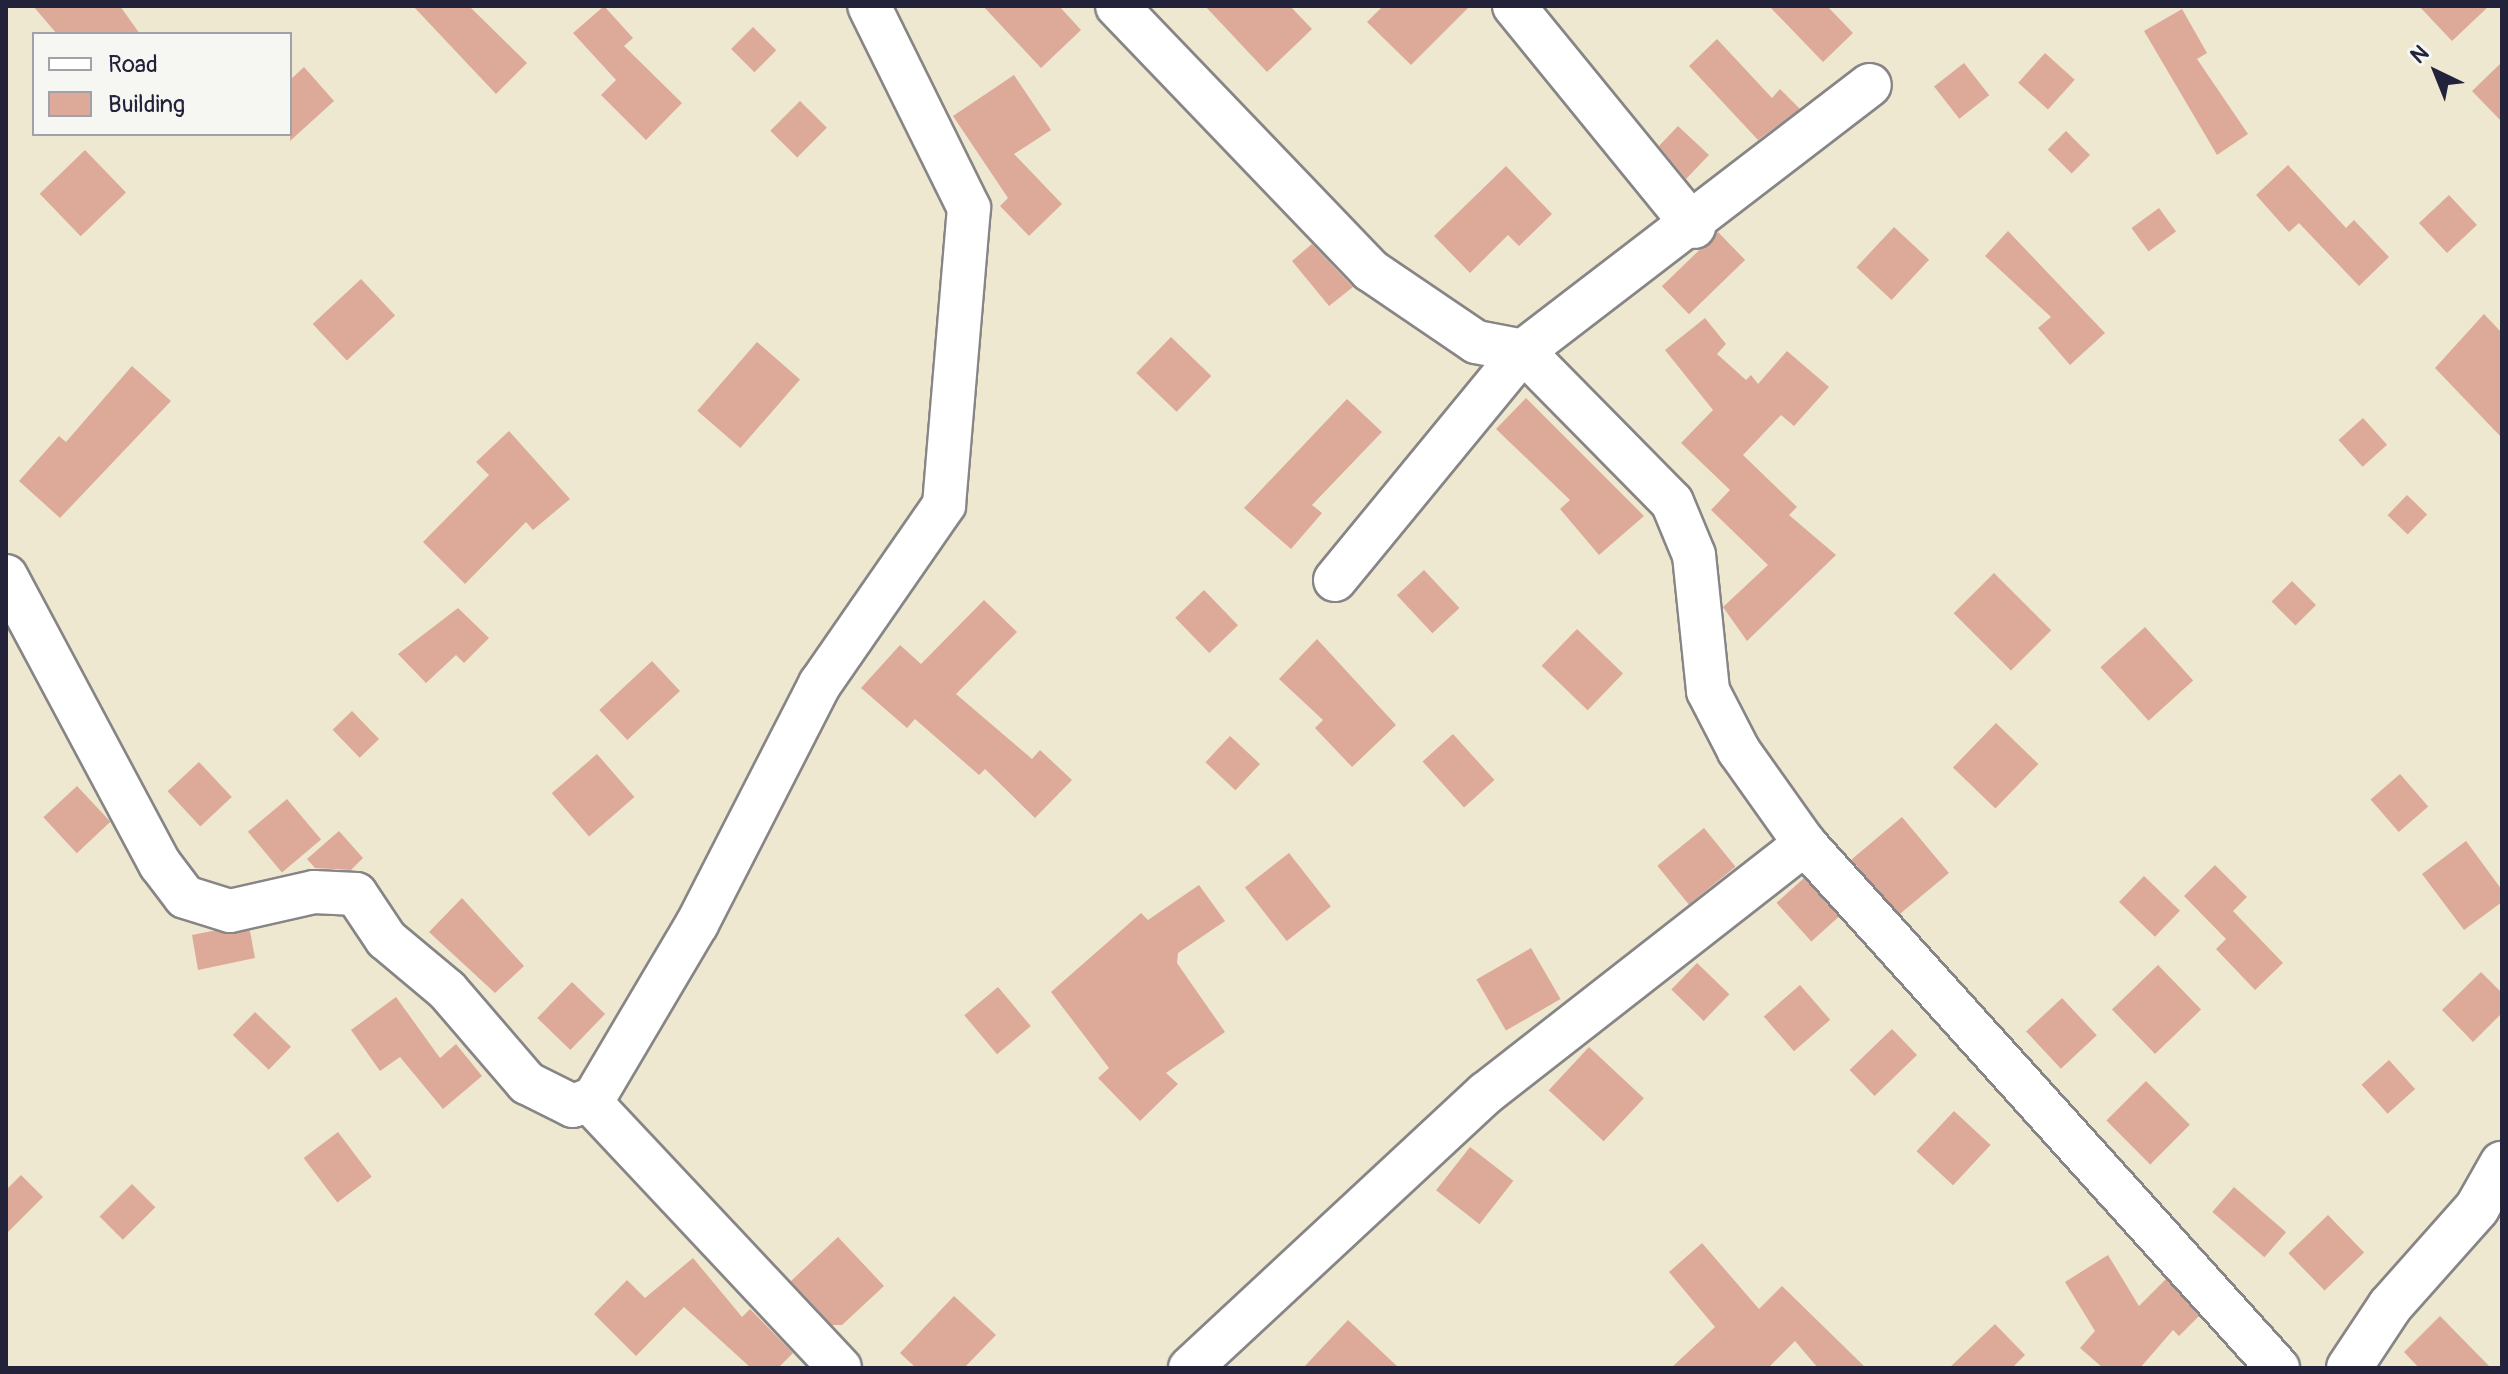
<!DOCTYPE html>
<style>
body{margin:0}
#map{position:relative;width:2508px;height:1374px;overflow:hidden;background:#eee8d1;font-family:Pangolin,sans-serif}
div>[style]{position:absolute}
.building>*{inset:0;background:#da9;transform-origin:0 0}
.roads{filter:drop-shadow(2px 0 #888586) drop-shadow(-2px 0 #888586) drop-shadow(0 2px #888586) drop-shadow(0 -2px #888586)}
.minor>*{height:42px;margin:-21px;padding:0 21px;transform-origin:21px;border-radius:21px;background:#fff}
.major>*{height:44px;margin:-22px;padding:0 22px;transform-origin:22px;border-radius:22px;background:#fff}
span{translate:-50% -50%;white-space:nowrap;text-align:center;line-height:1.15;-webkit-text-stroke:7px #f6f6f2;paint-order:stroke}
.frame{position:absolute;inset:0;border:8px solid #22223b;pointer-events:none}
.legend{position:absolute;left:32px;top:32px;width:260px;height:104px;box-sizing:border-box;background:#f6f6f2;border:2px solid #a1a1a9;margin:0;padding:10px 14px;list-style:none;font-size:24px;color:#22223b}
.legend li{display:flex;align-items:center;gap:16px;height:40px}
.legend b{width:40px;border:2px solid #a1a1a9}
.north{position:absolute;left:2396px;top:32px;width:80px;height:80px;-webkit-text-stroke:6px #f6f6f2;paint-order:stroke;rotate:317deg;font-size:22px;font-weight:700;line-height:32px;text-align:center;color:#22223b}
.north::after{content:'';display:block;margin:auto;width:28px;height:36px;background:#22223b;clip-path:polygon(50% 0,100% 100%,50% 72%,0 100%)}
</style>
<div id="map">
<div class="building">
<div style="clip-path:polygon(33px 6px,120px 6px,140px 34px,57px 34px)"></div>
<div style="clip-path:polygon(413px 6px,469px 6px,527px 63px,496px 94px)"></div>
<div style="clip-path:polygon(604px 6px,633px 38px,624px 46px,682px 103px,646px 140px,601px 95px,616px 80px,573px 33px)"></div>
<div style="clip-path:polygon(983px 6px,1059px 6px,1081px 30px,1041px 68px)"></div>
<div style="clip-path:polygon(1205px 6px,1290px 6px,1312px 29px,1267px 72px)"></div>
<div style="clip-path:polygon(1383px 6px,1470px 6px,1411px 65px,1367px 22px)"></div>
<div style="clip-path:polygon(1769px 6px,1827px 6px,1853px 33px,1823px 62px)"></div>
<div style="clip-path:polygon(2419px 6px,2489px 6px,2452px 41px)"></div>
<div style="clip-path:polygon(2182px 9px,2207px 53px,2197px 59px,2248px 134px,2217px 155px,2144px 31px)"></div>
<div style="left:753px;top:27px;width:33px;height:31px;rotate:45deg"></div>
<div style="clip-path:polygon(1717px 39px,1772px 98px,1780px 89px,1800px 109px,1758px 140px,1689px 66px)"></div>
<div style="left:2045px;top:53px;width:40px;height:40px;rotate:42deg"></div>
<div style="clip-path:polygon(2502px 62px,2502px 122px,2472px 91px)"></div>
<div style="left:1964px;top:63px;width:41px;height:38px;rotate:52deg"></div>
<div style="clip-path:polygon(304px 67px,334px 101px,290px 141px,290px 80px)"></div>
<div style="clip-path:polygon(1014px 75px,1051px 130px,1014px 154px,1062px 204px,1029px 236px,1000px 206px,1008px 198px,953px 116px)"></div>
<div style="left:800px;top:101px;width:38px;height:42px;rotate:45deg"></div>
<div style="clip-path:polygon(1678px 126px,1709px 155px,1686px 179px,1659px 146px)"></div>
<div style="left:2066px;top:131px;width:34px;height:26px;rotate:45deg"></div>
<div style="left:85px;top:150px;width:59px;height:63px;rotate:46deg"></div>
<div style="clip-path:polygon(2288px 165px,2346px 228px,2354px 220px,2389px 257px,2359px 286px,2299px 223px,2289px 232px,2256px 195px)"></div>
<div style="clip-path:polygon(1506px 166px,1552px 214px,1519px 246px,1508px 235px,1470px 273px,1434px 236px)"></div>
<div style="left:2449px;top:195px;width:41px;height:41px;rotate:47deg"></div>
<div style="left:2159px;top:208px;width:29px;height:34px;rotate:54deg"></div>
<div style="left:1894px;top:227px;width:48px;height:55px;rotate:43deg"></div>
<div style="clip-path:polygon(2008px 231px,2105px 333px,2070px 365px,2038px 328px,2051px 317px,1985px 256px)"></div>
<div style="left:1718px;top:232px;width:39px;height:78px;rotate:46deg"></div>
<div style="clip-path:polygon(1312px 244px,1353px 287px,1329px 306px,1292px 261px)"></div>
<div style="left:361px;top:279px;width:50px;height:66px;rotate:47deg"></div>
<div style="clip-path:polygon(2484px 314px,2502px 333px,2502px 438px,2435px 368px)"></div>
<div style="clip-path:polygon(1705px 318px,1726px 344px,1717px 354px,1746px 380px,1751px 375px,1758px 384px,1787px 351px,1829px 387px,1794px 426px,1781px 415px,1743px 455px,1797px 507px,1789px 515px,1836px 555px,1747px 641px,1723px 607px,1768px 565px,1711px 510px,1730px 490px,1681px 443px,1713px 410px,1665px 350px)"></div>
<div style="left:1171px;top:337px;width:56px;height:50px;rotate:44deg"></div>
<div style="left:757px;top:342px;width:57px;height:91px;rotate:41deg"></div>
<div style="clip-path:polygon(132px 366px,171px 401px,60px 518px,19px 481px,59px 436px,66px 442px)"></div>
<div style="clip-path:polygon(1526px 398px,1644px 516px,1599px 555px,1560px 509px,1570px 500px,1496px 429px)"></div>
<div style="clip-path:polygon(1347px 399px,1382px 432px,1312px 505px,1322px 513px,1291px 549px,1244px 508px)"></div>
<div style="left:2363px;top:418px;width:36px;height:33px;rotate:48deg"></div>
<div style="clip-path:polygon(509px 431px,570px 499px,533px 530px,526px 522px,465px 584px,423px 542px,489px 475px,476px 462px)"></div>
<div style="left:2407px;top:495px;width:28px;height:28px;rotate:44deg"></div>
<div style="left:1424px;top:570px;width:52px;height:37px;rotate:47deg"></div>
<div style="left:1994px;top:573px;width:81px;height:57px;rotate:45deg"></div>
<div style="left:2292px;top:581px;width:34px;height:29px;rotate:45deg"></div>
<div style="left:1204px;top:590px;width:49px;height:40px;rotate:46deg"></div>
<div style="clip-path:polygon(984px 600px,1017px 632px,956px 694px,1032px 759px,1040px 750px,1072px 780px,1035px 818px,985px 769px,979px 775px,915px 719px,907px 728px,861px 688px,900px 645px,921px 664px)"></div>
<div style="clip-path:polygon(458px 608px,489px 638px,464px 663px,456px 655px,426px 683px,398px 654px)"></div>
<div style="left:2145px;top:627px;width:72px;height:60px;rotate:48deg"></div>
<div style="left:1577px;top:629px;width:64px;height:51px;rotate:44deg"></div>
<div style="clip-path:polygon(1317px 639px,1396px 725px,1352px 767px,1315px 728px,1323px 720px,1279px 679px)"></div>
<div style="left:652px;top:661px;width:41px;height:72px;rotate:47deg"></div>
<div style="left:352px;top:711px;width:39px;height:27px;rotate:46deg"></div>
<div style="left:1996px;top:723px;width:59px;height:62px;rotate:44deg"></div>
<div style="left:1453px;top:734px;width:62px;height:41px;rotate:48deg"></div>
<div style="left:1230px;top:736px;width:41px;height:36px;rotate:43deg"></div>
<div style="left:597px;top:754px;width:57px;height:60px;rotate:49deg"></div>
<div style="left:199px;top:762px;width:48px;height:43px;rotate:47deg"></div>
<div style="left:2400px;top:774px;width:43px;height:39px;rotate:49deg"></div>
<div style="left:77px;top:786px;width:49px;height:46px;rotate:47deg"></div>
<div style="left:287px;top:799px;width:53px;height:51px;rotate:50deg"></div>
<div style="left:1902px;top:817px;width:73px;height:66px;rotate:50deg"></div>
<div style="left:1704px;top:828px;width:50px;height:60px;rotate:51deg"></div>
<div style="clip-path:polygon(339px 831px,363px 858px,351px 870px,315px 868px,307px 859px)"></div>
<div style="clip-path:polygon(2466px 841px,2502px 890px,2502px 902px,2464px 930px,2422px 874px)"></div>
<div style="left:1289px;top:853px;width:68px;height:56px;rotate:52deg"></div>
<div style="clip-path:polygon(2215px 865px,2247px 897px,2233px 911px,2283px 963px,2255px 990px,2216px 949px,2226px 939px,2184px 896px)"></div>
<div style="left:2144px;top:876px;width:50px;height:36px;rotate:44deg"></div>
<div style="left:1804px;top:878px;width:52px;height:37px;rotate:48deg"></div>
<div style="clip-path:polygon(1199px 885px,1225px 921px,1178px 953px,1177px 963px,1225px 1032px,1166px 1073px,1178px 1084px,1140px 1121px,1098px 1078px,1109px 1068px,1051px 992px,1141px 913px,1148px 920px)"></div>
<div style="clip-path:polygon(462px 898px,524px 966px,495px 993px,429px 932px)"></div>
<div style="clip-path:polygon(212px 931px,250px 931px,255px 958px,198px 970px,192px 935px)"></div>
<div style="left:1531px;top:948px;width:59px;height:63px;rotate:60deg"></div>
<div style="left:1697px;top:963px;width:45px;height:37px;rotate:44deg"></div>
<div style="left:2158px;top:965px;width:62px;height:64px;rotate:46deg"></div>
<div style="clip-path:polygon(2481px 972px,2502px 993px,2502px 1013px,2473px 1042px,2442px 1010px)"></div>
<div style="left:572px;top:982px;width:46px;height:50px;rotate:44deg"></div>
<div style="left:1800px;top:985px;width:46px;height:48px;rotate:49deg"></div>
<div style="left:998px;top:987px;width:51px;height:44px;rotate:50deg"></div>
<div style="clip-path:polygon(396px 997px,440px 1058px,456px 1044px,482px 1076px,443px 1109px,400px 1057px,380px 1071px,351px 1030px)"></div>
<div style="left:2062px;top:998px;width:51px;height:49px;rotate:47deg"></div>
<div style="left:255px;top:1012px;width:50px;height:32px;rotate:44deg"></div>
<div style="left:1892px;top:1029px;width:36px;height:59px;rotate:46deg"></div>
<div style="left:1589px;top:1047px;width:75px;height:59px;rotate:43deg"></div>
<div style="left:2389px;top:1060px;width:39px;height:37px;rotate:48deg"></div>
<div style="left:2146px;top:1081px;width:62px;height:56px;rotate:45deg"></div>
<div style="left:1954px;top:1111px;width:50px;height:55px;rotate:43deg"></div>
<div style="left:338px;top:1132px;width:56px;height:43px;rotate:53deg"></div>
<div style="left:1470px;top:1147px;width:55px;height:55px;rotate:38deg"></div>
<div style="clip-path:polygon(21px 1175px,43px 1197px,6px 1234px,6px 1190px)"></div>
<div style="left:132px;top:1184px;width:33px;height:46px;rotate:45deg"></div>
<div style="left:2234px;top:1187px;width:69px;height:33px;rotate:41deg"></div>
<div style="left:2328px;top:1215px;width:52px;height:55px;rotate:46deg"></div>
<div style="clip-path:polygon(838px 1237px,884px 1286px,842px 1325px,832px 1325px,791px 1281px)"></div>
<div style="clip-path:polygon(1702px 1243px,1759px 1309px,1782px 1286px,1866px 1368px,1818px 1368px,1795px 1341px,1768px 1368px,1671px 1368px,1715px 1327px,1669px 1272px)"></div>
<div style="clip-path:polygon(2108px 1255px,2139px 1306px,2166px 1279px,2199px 1316px,2179px 1336px,2173px 1330px,2140px 1368px,2103px 1368px,2080px 1348px,2095px 1331px,2065px 1282px)"></div>
<div style="clip-path:polygon(693px 1258px,742px 1317px,750px 1309px,793px 1353px,778px 1368px,751px 1368px,684px 1307px,636px 1356px,594px 1314px,627px 1280px,645px 1298px)"></div>
<div style="clip-path:polygon(954px 1296px,996px 1335px,964px 1368px,916px 1368px,900px 1353px)"></div>
<div style="clip-path:polygon(2440px 1316px,2491px 1368px,2419px 1368px,2404px 1352px)"></div>
<div style="clip-path:polygon(1348px 1320px,1399px 1368px,1303px 1368px)"></div>
<div style="clip-path:polygon(1995px 1324px,2025px 1355px,2012px 1368px,1949px 1368px)"></div>
</div>
<div class="roads">
<div class="minor">
<div style="left:1117px;top:6px;width:366px;rotate:46.2deg"></div>
<div style="left:1370px;top:270px;width:128px;rotate:34.2deg"></div>
<div style="left:1476px;top:342px;width:48px;rotate:10.8deg"></div>
<div style="left:1523px;top:351px;width:212px;rotate:45.4deg"></div>
<div style="left:1672px;top:502px;width:57px;rotate:67.5deg"></div>
<div style="left:1694px;top:555px;width:137px;rotate:84.1deg"></div>
<div style="left:1708px;top:691px;width:68px;rotate:62.7deg"></div>
<div style="left:1739px;top:751px;width:114px;rotate:54.6deg"></div>
<div style="left:1805px;top:844px;width:706px;rotate:47.93deg"></div>
<div style="left:1514px;top:6px;width:285px;rotate:50.8deg"></div>
<div style="left:6px;top:576px;width:327px;rotate:61.9deg"></div>
<div style="left:160px;top:864px;width:41px;rotate:52.9deg"></div>
<div style="left:185px;top:897px;width:47px;rotate:17.3deg"></div>
<div style="left:230px;top:911px;width:86px;rotate:-12.7deg"></div>
<div style="left:314px;top:892px;width:42px;rotate:2.7deg"></div>
<div style="left:356px;top:894px;width:54px;rotate:56.3deg"></div>
<div style="left:386px;top:939px;width:80px;rotate:39.9deg"></div>
<div style="left:447px;top:990px;width:123px;rotate:49.3deg"></div>
<div style="left:527px;top:1083px;width:51px;rotate:26.6deg"></div>
<div style="left:573px;top:1106px;width:22px;rotate:-21deg"></div>
<div style="left:1335px;top:580px;width:296px;rotate:-50.6deg"></div>
<div style="left:1523px;top:351px;width:437px;rotate:-37.5deg"></div>
<div style="left:840px;top:1368px;width:364px;rotate:-133.2deg"></div>
<div style="left:591px;top:1103px;width:208px;rotate:-59.4deg"></div>
<div style="left:697px;top:924px;width:270px;rotate:-62.9deg"></div>
<div style="left:820px;top:684px;width:218px;rotate:-55.3deg"></div>
<div style="left:944px;top:505px;width:298px;rotate:-85.2deg"></div>
<div style="left:969px;top:208px;width:225px;rotate:-116.3deg"></div>
<div style="left:1190px;top:1368px;width:404px;rotate:-42.9deg"></div>
<div style="left:1486px;top:1093px;width:405px;rotate:-38deg"></div>
</div>
<div class="major">
<div style="left:2349px;top:1368px;width:74px;rotate:-56.5deg"></div>
<div style="left:2390px;top:1306px;width:131px;rotate:-48.4deg"></div>
<div style="left:2477px;top:1208px;width:51px;rotate:-60.4deg"></div>
</div>
</div>
<div class="frame"></div>
<ul class="legend">
<li><b style="height:10px;background:#fff"></b>Road</li>
<li><b style="height:22px;background:#da9"></b>Building</li>
</ul>
<div class="north">N</div>
</div>
